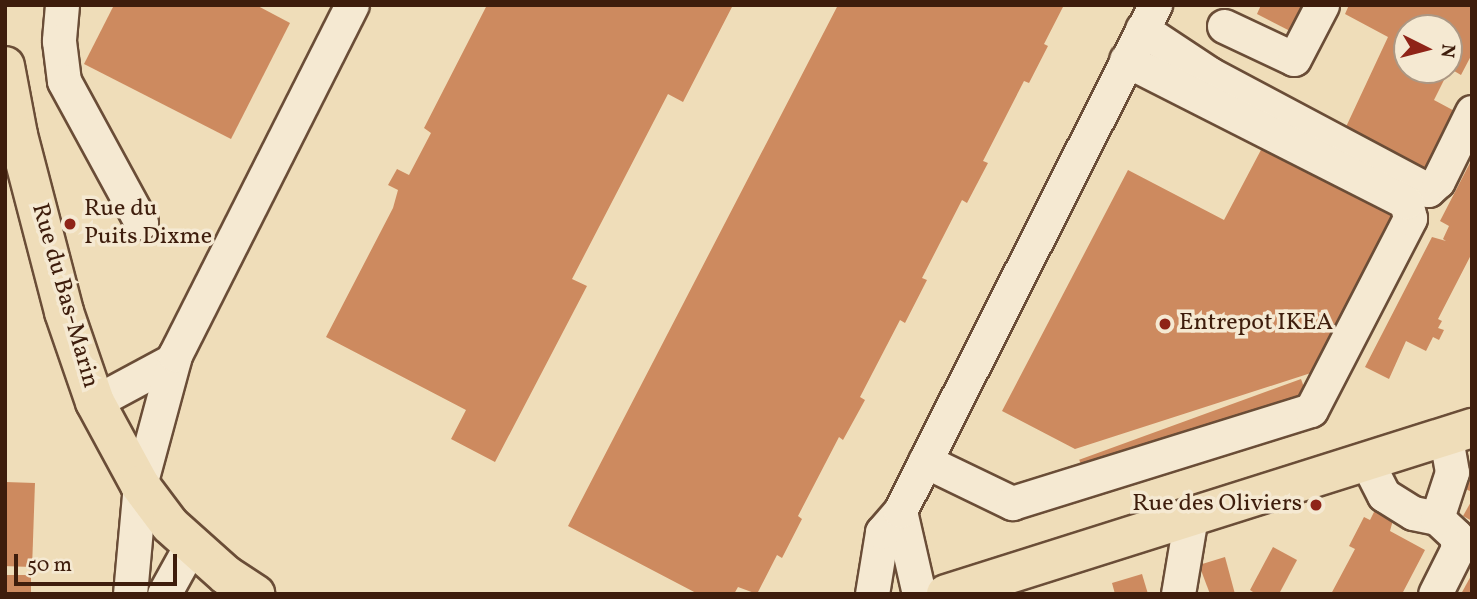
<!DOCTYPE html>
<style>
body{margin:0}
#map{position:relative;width:1477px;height:599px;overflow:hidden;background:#efddb9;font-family:Vollkorn,serif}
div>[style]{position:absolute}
.building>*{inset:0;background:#cd8a5f;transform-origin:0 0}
.roads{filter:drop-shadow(2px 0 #6a4d37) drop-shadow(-2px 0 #6a4d37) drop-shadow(0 2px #6a4d37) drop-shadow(0 -2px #6a4d37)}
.minor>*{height:33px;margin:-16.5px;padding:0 16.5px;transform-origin:16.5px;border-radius:16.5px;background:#f5e9d2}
.major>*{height:38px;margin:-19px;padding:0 19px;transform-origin:19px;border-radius:19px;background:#efddb9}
.dots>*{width:19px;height:19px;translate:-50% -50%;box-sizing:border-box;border:4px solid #f5e9d2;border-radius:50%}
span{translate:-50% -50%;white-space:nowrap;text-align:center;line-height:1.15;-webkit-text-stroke:7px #f5e9d2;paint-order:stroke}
.poi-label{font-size:24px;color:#3e1d0c}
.left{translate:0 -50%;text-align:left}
.right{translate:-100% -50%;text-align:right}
.street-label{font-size:24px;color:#3e1d0c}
.frame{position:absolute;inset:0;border:7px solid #3e1d0c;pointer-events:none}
.north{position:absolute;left:1393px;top:14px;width:70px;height:70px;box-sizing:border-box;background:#f5e9d2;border:2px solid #ac9783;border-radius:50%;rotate:96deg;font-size:19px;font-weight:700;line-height:28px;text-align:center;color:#3e1d0c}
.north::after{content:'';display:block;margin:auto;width:24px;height:32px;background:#8f2418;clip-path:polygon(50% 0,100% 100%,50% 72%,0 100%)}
.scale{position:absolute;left:14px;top:554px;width:163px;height:32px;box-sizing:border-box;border:4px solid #3e1d0c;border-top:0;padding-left:9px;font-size:21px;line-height:24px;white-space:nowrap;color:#3e1d0c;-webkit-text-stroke:5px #f5e9d2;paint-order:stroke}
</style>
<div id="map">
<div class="building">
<div style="clip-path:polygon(114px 5px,256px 5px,290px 23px,231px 139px,84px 64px)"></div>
<div style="clip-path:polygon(487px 5px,733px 5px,683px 102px,668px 94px,572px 279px,587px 286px,495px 462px,451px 439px,466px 410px,326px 337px,393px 208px,398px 190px,388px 185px,397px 169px,409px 175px,431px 133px,424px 128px)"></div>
<div style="clip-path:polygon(838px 5px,1064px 5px,1044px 44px,1048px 46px,1029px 83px,1024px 81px,983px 161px,988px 163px,967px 203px,962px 200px,922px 278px,927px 280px,905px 323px,900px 320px,860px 397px,865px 400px,843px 440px,839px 437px,798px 516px,802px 519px,782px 558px,777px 555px,757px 594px,738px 587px,734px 594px,698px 594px,568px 526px)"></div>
<div style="clip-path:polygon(1261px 5px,1307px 5px,1292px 32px,1257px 14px)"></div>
<div style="clip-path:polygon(1349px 5px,1472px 5px,1472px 54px,1461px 75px,1449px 68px,1449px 28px,1407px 28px,1407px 70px,1449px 70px,1434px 100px,1462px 115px,1431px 175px,1345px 129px,1388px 37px,1345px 14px)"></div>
<div style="clip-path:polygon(1262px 148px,1394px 217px,1314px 372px,1075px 449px,1002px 411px,1128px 170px,1224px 220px)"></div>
<div style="clip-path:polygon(1472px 159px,1472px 253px,1438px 319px,1442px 321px,1438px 328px,1444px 330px,1439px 340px,1433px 337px,1426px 351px,1406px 341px,1389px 379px,1365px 367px,1432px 237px,1446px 241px,1443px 239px,1449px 226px,1440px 221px)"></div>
<div style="left:1301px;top:379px;width:15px;height:236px;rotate:70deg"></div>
<div style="clip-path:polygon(1465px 475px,1472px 478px,1472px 492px,1459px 486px)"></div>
<div style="left:5px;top:482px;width:30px;height:84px;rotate:2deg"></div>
<div style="clip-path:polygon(1472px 500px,1472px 521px,1463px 516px)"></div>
<div style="clip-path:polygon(1375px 510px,1393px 520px,1390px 531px,1425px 550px,1402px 594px,1331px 594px,1355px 549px,1349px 546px,1364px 517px,1370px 520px)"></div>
<div style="clip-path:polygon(1273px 547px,1297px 560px,1279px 594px,1256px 594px,1250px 590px)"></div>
<div style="clip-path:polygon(1225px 557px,1235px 594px,1210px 594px,1199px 565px)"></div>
<div style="clip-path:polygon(1142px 574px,1148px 594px,1115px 594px,1112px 583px)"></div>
<div style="clip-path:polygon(1472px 574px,1472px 594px,1461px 594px)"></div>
<div style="left:5px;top:575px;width:26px;height:19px"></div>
</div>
<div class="roads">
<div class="minor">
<div style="left:62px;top:5px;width:36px;rotate:95deg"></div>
<div style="left:59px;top:41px;width:40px;rotate:82.9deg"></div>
<div style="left:64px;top:81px;width:161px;rotate:61.4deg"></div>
<div style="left:1224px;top:26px;width:77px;rotate:25.2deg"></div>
<div style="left:1294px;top:59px;width:61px;rotate:-62.6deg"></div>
<div style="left:1142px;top:29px;width:82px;rotate:33.5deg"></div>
<div style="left:1210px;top:74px;width:247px;rotate:28deg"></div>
<div style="left:1428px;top:190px;width:13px;rotate:-42deg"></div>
<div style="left:1438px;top:181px;width:77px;rotate:-63.8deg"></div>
<div style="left:95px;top:402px;width:89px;rotate:-28.3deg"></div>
<div style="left:925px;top:461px;width:97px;rotate:25.8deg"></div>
<div style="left:1012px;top:503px;width:313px;rotate:-17.3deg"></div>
<div style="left:1311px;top:410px;width:216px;rotate:-62.7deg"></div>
<div style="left:1410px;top:218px;width:16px;rotate:-104deg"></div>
<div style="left:1406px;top:202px;width:314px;rotate:-153.1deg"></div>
<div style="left:1367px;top:462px;width:37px;rotate:63deg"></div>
<div style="left:1384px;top:495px;width:34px;rotate:32deg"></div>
<div style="left:1413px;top:513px;width:25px;rotate:12deg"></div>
<div style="left:1437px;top:518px;width:26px;rotate:43deg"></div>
<div style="left:1456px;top:536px;width:12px;rotate:81deg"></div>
<div style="left:1458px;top:548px;width:51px;rotate:116.6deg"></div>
<div style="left:900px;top:511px;width:85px;rotate:77.1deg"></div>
<div style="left:1437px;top:518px;width:48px;rotate:-71.9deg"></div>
<div style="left:1452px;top:472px;width:35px;rotate:-100deg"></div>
<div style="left:130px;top:594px;width:109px;rotate:-84.8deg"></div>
<div style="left:140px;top:485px;width:135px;rotate:-74.9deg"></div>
<div style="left:175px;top:355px;width:392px;rotate:-63.2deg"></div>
<div style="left:164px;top:594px;width:56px;rotate:-61.1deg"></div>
<div style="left:872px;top:594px;width:63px;rotate:-80.8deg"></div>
<div style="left:882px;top:532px;width:28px;rotate:-49deg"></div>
<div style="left:900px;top:511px;width:567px;rotate:-63.25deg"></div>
<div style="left:1178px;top:594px;width:79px;rotate:-80.5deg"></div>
</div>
<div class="major">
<div style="left:5px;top:66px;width:70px;rotate:79.3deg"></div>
<div style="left:18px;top:135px;width:183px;rotate:75.4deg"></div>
<div style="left:64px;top:312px;width:95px;rotate:71deg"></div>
<div style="left:95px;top:402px;width:94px;rotate:61.5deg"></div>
<div style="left:140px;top:485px;width:50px;rotate:53.1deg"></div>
<div style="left:170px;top:525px;width:75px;rotate:41.8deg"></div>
<div style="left:226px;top:575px;width:35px;rotate:33deg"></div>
<div style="left:946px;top:594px;width:552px;rotate:-17.52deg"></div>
</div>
</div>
<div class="dots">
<div style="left:70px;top:224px;background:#8f2418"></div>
<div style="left:1165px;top:324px;background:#8f2418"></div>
<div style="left:1316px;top:505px;background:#8f2418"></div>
</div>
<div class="poi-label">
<span class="left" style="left:84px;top:224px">Rue du<br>Puits Dixme</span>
<span class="left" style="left:1179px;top:324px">Entrepot IKEA</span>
<span class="right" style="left:1302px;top:505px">Rue des Oliviers</span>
</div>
<div class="street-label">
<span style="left:64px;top:296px;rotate:74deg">Rue du Bas-Marin</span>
</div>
<div class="frame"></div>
<div class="north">N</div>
<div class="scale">50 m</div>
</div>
